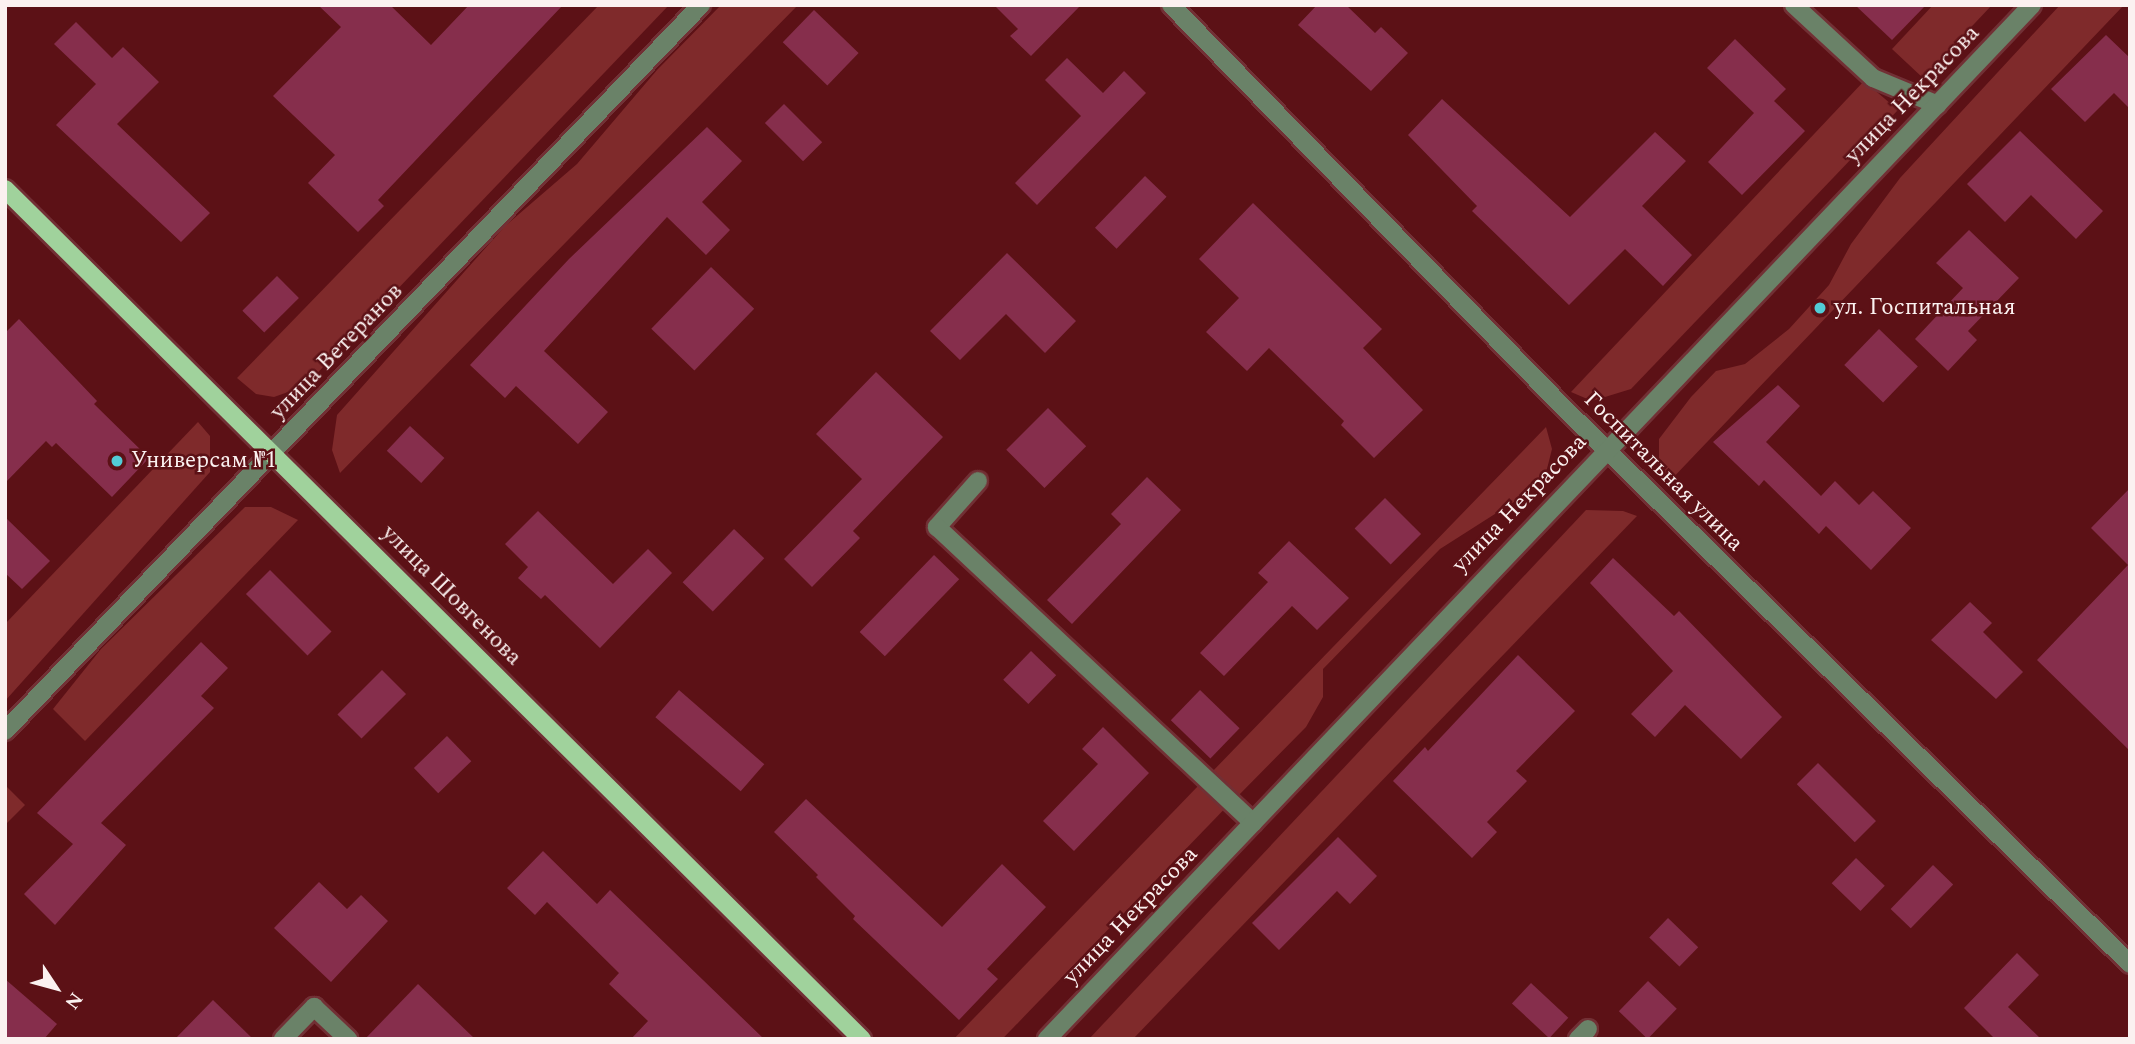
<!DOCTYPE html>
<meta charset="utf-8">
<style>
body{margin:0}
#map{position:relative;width:2135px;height:1044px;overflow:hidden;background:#5c1116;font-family:Spectral,serif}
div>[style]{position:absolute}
.green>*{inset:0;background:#7f2a2b;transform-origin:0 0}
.building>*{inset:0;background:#862e4c;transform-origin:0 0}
.roads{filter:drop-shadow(2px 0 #723035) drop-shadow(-2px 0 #723035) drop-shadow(0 2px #723035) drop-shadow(0 -2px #723035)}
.minor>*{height:18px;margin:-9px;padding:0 9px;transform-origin:9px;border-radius:9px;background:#6a8268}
.major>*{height:18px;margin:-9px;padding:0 9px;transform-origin:9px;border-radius:9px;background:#a0d29c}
.dots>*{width:19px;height:19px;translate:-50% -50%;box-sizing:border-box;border:4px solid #5c1116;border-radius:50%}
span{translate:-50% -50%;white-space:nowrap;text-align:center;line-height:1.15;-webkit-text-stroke:5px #5c1116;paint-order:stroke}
.street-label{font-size:23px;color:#fbf1f0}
.poi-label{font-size:23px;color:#fbf1f0}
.left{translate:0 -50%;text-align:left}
.frame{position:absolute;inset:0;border:7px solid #fbf1f0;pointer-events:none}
.north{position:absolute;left:21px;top:953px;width:70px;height:70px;-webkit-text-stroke:5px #5c1116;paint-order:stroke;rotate:126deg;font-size:19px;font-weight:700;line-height:28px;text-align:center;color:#fbf1f0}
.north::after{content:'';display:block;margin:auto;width:24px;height:32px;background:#fbf1f0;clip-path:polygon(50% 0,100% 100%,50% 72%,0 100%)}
</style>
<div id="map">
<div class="green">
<div style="clip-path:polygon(599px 5px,669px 5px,305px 386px,274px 397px,256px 394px,237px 378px)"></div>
<div style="clip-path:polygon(721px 5px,798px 5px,340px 473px,332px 450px,337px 415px,505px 226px,577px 164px,657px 70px)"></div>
<div style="clip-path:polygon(1933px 5px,1992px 5px,1923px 78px,1892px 49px)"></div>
<div style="clip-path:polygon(2060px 5px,2124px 5px,1668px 483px,1659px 473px,1659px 439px,1691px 397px,1716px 371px,1745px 364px,1789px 329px,1829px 285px,1851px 244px,1900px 178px)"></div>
<div style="clip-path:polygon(1864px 81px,1898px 110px,1631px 389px,1592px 401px,1571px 392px)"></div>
<div style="clip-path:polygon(198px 422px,210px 436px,210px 472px,5px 701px,5px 624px)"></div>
<div style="clip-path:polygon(1546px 427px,1552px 449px,1547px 469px,1531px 491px,1440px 549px,1323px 669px,1323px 697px,1306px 727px,1236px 798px,1210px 774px)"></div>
<div style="clip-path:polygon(245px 507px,271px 507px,298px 520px,85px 741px,53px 709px,101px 649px)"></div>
<div style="clip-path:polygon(1586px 510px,1623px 511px,1637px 516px,1133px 1039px,1089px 1039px)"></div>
<div style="clip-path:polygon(5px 785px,25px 805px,5px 825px)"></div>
<div style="left:1199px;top:785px;width:35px;height:354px;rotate:44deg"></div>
</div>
<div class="building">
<div style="clip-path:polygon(318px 5px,390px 5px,431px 45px,469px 5px,563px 5px,378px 200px,384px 206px,358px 232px,308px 183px,335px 155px,273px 96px,341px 27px)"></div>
<div style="clip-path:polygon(994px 5px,1081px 5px,1031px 56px,1010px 36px,1018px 29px)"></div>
<div style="clip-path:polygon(1317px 5px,1346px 5px,1375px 33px,1381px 27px,1408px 53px,1371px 91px,1298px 25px)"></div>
<div style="clip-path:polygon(1855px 5px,1926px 5px,1892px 40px)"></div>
<div style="left:814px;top:10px;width:62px;height:45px;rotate:44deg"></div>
<div style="clip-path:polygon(76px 22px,112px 58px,123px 47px,159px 82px,117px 124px,210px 213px,181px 242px,56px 125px,96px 84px,54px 44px)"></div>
<div style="clip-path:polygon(2106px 35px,2130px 58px,2130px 109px,2114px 93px,2085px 122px,2051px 89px)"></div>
<div style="clip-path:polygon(1735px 39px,1786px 89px,1774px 101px,1805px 131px,1742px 195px,1708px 162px,1754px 113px,1707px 68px)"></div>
<div style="clip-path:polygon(1067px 58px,1103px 93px,1124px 71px,1146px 93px,1037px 205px,1015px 183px,1081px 116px,1045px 80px)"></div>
<div style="clip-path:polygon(1442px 99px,1570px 217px,1655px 132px,1686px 161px,1642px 206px,1692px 255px,1663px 286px,1625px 249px,1569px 305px,1472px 211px,1477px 206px,1408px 135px)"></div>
<div style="left:784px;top:104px;width:54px;height:27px;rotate:45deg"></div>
<div style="clip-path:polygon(707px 127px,742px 161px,702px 202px,730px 230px,706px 255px,667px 217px,544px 351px,608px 412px,578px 444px,516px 386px,505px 398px,470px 365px,569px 259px)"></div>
<div style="clip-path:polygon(2020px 131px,2103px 211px,2076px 239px,2031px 195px,2005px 222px,1967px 184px)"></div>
<div style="left:1145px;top:176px;width:30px;height:72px;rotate:44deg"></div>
<div style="clip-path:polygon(1253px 203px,1382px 329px,1363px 348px,1423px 410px,1374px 458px,1341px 425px,1344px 421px,1269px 348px,1247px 371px,1206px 332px,1239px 298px,1199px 259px)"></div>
<div style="clip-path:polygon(1969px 230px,2019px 278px,1968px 331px,1977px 340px,1948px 371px,1915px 339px,1963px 288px,1936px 263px)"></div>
<div style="clip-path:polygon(1007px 253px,1076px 321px,1045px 353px,1006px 314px,960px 360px,930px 331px)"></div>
<div style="left:711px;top:267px;width:60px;height:86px;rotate:44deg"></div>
<div style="left:277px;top:276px;width:31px;height:49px;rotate:45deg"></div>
<div style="clip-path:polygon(19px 319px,97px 401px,94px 404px,149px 458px,112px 497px,56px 443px,52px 447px,46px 441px,5px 483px,5px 333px)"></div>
<div style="left:1879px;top:329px;width:54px;height:50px;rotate:44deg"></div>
<div style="clip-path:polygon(876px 372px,943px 437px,853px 531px,860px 538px,812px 587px,784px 559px,862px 479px,816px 434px)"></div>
<div style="clip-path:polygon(1778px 385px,1800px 406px,1766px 442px,1821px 496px,1835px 481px,1859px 505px,1873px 491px,1911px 528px,1871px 570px,1826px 526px,1819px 534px,1764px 480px,1759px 486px,1713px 442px)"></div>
<div style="left:1048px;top:408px;width:54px;height:59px;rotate:45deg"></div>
<div style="left:410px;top:426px;width:47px;height:34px;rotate:43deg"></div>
<div style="clip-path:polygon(1147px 477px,1181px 510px,1072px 624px,1047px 600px,1121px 524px,1111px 514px)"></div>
<div style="clip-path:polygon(2130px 488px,2130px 751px,2037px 660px,2128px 565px,2091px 528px)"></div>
<div style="left:1385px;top:498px;width:51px;height:43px;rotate:45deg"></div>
<div style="clip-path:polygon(538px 511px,613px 584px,648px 549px,672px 573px,600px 648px,545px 595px,541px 599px,518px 578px,528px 567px,505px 544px)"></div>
<div style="clip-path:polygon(5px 517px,50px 561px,22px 589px,5px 573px)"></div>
<div style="left:734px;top:529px;width:42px;height:74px;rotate:44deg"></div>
<div style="clip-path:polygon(1289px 541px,1349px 598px,1317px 630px,1292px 606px,1224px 676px,1200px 653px,1268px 582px,1258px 573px)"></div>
<div style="left:934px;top:555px;width:35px;height:107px;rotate:44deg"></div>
<div style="clip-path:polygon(1613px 558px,1674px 616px,1679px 611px,1782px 717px,1741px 759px,1685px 705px,1655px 737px,1631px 714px,1673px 671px,1590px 583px)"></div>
<div style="left:270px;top:570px;width:87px;height:34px;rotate:45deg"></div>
<div style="clip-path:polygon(1970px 602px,1992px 623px,1983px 632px,2023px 672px,1996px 699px,1931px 640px)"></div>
<div style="clip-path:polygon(201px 642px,228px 668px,201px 696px,214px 708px,101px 823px,126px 845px,55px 925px,24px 894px,73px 844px,37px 813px)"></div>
<div style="left:1031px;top:651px;width:35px;height:40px;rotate:44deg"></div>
<div style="clip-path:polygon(1518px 655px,1575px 711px,1516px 771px,1527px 781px,1487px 822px,1497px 832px,1472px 858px,1393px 781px,1425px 747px,1428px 751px)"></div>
<div style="left:382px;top:670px;width:34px;height:63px;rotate:45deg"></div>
<div style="left:679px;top:690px;width:113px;height:36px;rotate:41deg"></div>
<div style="left:1200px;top:690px;width:55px;height:42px;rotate:44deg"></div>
<div style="clip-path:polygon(1103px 727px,1149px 773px,1074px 851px,1043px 821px,1098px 764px,1082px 749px)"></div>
<div style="left:447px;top:736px;width:35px;height:46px;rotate:46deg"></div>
<div style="left:1818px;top:763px;width:82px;height:30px;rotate:45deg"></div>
<div style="clip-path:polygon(806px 799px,942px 927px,1002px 864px,1046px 907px,987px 969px,998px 979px,959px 1020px,853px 919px,855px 916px,816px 877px,818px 875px,774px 832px)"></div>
<div style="clip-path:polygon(1338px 837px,1377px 876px,1350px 904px,1337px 891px,1279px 950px,1252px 923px)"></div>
<div style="clip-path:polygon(543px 851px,597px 904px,610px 890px,764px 1039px,631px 1039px,648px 1021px,609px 984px,619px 973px,547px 902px,535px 915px,507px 888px)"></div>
<div style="left:1856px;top:858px;width:40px;height:35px;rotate:44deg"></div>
<div style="left:1933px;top:865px;width:28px;height:61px;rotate:44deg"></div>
<div style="clip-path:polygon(319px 882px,347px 909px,361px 895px,388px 921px,331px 982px,274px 928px)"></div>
<div style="left:1668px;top:918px;width:42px;height:27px;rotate:44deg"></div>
<div style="clip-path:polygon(2017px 953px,2039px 975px,2008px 1007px,2041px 1039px,1995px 1039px,1964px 1008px)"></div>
<div style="clip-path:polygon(5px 979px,57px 1024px,44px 1039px,5px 1039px)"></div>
<div style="left:1648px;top:981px;width:40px;height:42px;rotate:44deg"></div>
<div style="left:1531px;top:983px;width:51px;height:28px;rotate:43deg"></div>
<div style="clip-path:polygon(418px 984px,475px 1039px,365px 1039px)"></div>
<div style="clip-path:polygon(213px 1000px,253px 1039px,175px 1039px)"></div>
</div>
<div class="roads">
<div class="minor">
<div style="left:1171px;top:5px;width:560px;rotate:45.72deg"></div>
<div style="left:1562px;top:406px;width:796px;rotate:44.49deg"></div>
<div style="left:1794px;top:5px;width:108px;rotate:42.7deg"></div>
<div style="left:1873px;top:78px;width:70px;rotate:22.6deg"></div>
<div style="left:978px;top:481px;width:62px;rotate:131.7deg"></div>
<div style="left:937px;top:527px;width:433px;rotate:43.1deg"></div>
<div style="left:5px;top:731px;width:1006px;rotate:-46.21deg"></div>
<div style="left:283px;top:1039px;width:45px;rotate:-45.9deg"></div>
<div style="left:314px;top:1007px;width:47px;rotate:43.3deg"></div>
<div style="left:1047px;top:1039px;width:1428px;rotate:-46.39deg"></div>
<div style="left:1578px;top:1039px;width:14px;rotate:-45deg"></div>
</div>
<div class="major">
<div style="left:5px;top:189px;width:1207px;rotate:44.77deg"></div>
</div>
</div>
<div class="dots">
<div style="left:1820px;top:308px;background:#52ccd6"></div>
<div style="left:117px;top:461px;background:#52ccd6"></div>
</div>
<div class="street-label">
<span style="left:1913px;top:95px;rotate:-46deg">улица Некрасова</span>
<span style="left:337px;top:352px;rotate:-46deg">улица Ветеранов</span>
<span style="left:1663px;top:472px;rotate:45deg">Госпитальная улица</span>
<span style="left:1520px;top:504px;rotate:-46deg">улица Некрасова</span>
<span style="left:451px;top:596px;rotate:45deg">улица Шовгенова</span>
<span style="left:1131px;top:916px;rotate:-46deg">улица Некрасова</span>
</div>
<div class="poi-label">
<span class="left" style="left:1834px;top:308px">ул. Госпитальная</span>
<span class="left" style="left:131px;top:461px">Универсам №1</span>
</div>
<div class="frame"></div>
<div class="north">N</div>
</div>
